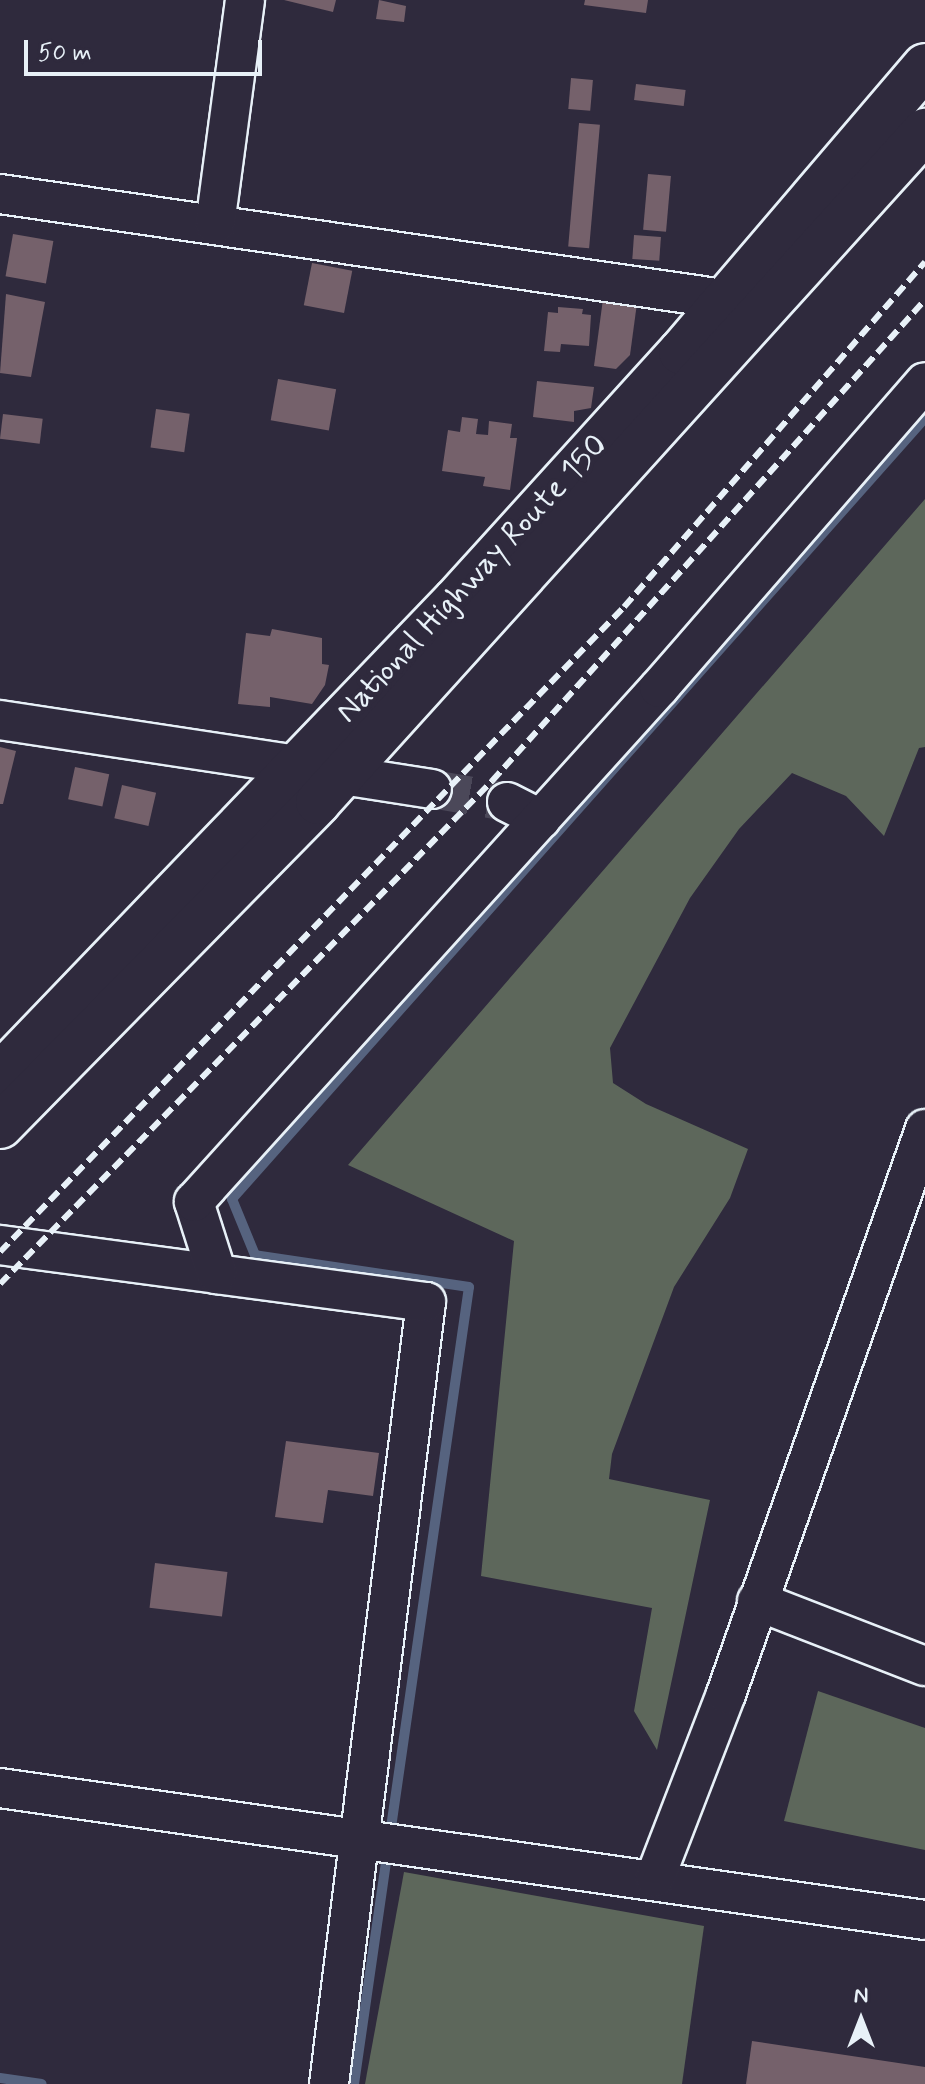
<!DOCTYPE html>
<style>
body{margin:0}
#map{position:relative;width:925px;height:2084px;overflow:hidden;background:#2f2a3d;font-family:Mynerve,sans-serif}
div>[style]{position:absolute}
.green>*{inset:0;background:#5d675b}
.stream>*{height:10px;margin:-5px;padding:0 5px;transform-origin:5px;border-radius:5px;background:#56637f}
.building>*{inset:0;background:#75616b;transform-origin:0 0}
.minor-tunnel>*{height:38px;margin-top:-19px;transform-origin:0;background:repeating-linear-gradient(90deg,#4b4859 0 38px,transparent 0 57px)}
.roads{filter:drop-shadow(2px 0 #e8f1f8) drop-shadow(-2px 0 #e8f1f8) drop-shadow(0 2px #e8f1f8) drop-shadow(0 -2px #e8f1f8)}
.minor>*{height:38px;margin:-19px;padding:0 19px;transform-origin:19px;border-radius:19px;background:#2f2a3d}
.highway>*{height:44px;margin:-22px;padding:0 22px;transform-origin:22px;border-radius:22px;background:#2f2a3d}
.rail>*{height:6px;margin-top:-3px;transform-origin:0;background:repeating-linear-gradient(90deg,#e8f1f8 0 12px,transparent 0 18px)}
span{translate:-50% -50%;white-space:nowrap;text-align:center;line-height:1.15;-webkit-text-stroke:8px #2f2a3d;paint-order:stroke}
.street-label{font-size:32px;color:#e8f1f8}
.north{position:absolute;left:821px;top:1980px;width:80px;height:80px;-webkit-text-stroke:6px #2f2a3d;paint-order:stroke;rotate:0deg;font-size:22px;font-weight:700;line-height:32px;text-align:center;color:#e8f1f8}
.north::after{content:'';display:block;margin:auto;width:28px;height:36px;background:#e8f1f8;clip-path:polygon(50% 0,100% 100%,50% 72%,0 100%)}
.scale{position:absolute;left:24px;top:40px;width:238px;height:36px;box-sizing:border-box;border:4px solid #e8f1f8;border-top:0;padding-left:10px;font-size:24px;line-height:28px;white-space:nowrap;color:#e8f1f8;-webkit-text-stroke:6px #2f2a3d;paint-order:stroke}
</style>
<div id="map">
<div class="green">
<div style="clip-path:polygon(925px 499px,925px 747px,919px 748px,884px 836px,846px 796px,792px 773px,739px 829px,690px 898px,610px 1048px,613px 1083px,646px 1104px,748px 1149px,730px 1198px,674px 1287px,612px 1454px,609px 1479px,710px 1500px,657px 1750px,634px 1711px,652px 1608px,481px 1576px,514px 1241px,348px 1165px)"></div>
<div style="clip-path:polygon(818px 1691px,925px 1728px,925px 1850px,784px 1821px)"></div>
<div style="clip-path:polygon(404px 1872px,704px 1926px,682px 2084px,365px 2084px)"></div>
</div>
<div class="stream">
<div style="left:0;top:2078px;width:42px;rotate:8.1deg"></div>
<div style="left:354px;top:2084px;width:805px;rotate:-81.79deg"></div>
<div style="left:469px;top:1287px;width:216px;rotate:-171.5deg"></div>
<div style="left:255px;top:1255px;width:61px;rotate:-112.3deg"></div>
<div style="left:232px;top:1199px;width:1044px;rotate:-48.42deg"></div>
</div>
<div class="building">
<div style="clip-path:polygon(284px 0,336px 0,333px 12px)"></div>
<div style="clip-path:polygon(379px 0,406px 6px,404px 22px,376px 19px)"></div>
<div style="clip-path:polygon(585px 0,648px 0,646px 13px,584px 5px)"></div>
<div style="left:571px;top:78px;width:22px;height:31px;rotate:5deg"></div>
<div style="left:636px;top:84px;width:50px;height:16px;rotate:7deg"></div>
<div style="left:579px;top:123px;width:21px;height:124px;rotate:5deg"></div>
<div style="left:648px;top:174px;width:23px;height:56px;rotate:5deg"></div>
<div style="left:13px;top:234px;width:41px;height:43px;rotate:10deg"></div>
<div style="left:634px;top:235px;width:27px;height:24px;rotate:4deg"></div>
<div style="left:312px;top:263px;width:41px;height:43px;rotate:11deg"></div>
<div style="clip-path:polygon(6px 294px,45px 302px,31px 377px,0 373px)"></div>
<div style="clip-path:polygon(603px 299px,637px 303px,630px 355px,616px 369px,594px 366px)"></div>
<div style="clip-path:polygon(558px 307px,583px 309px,582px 314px,591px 315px,589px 346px,561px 344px,560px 352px,544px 351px,548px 312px,558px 313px)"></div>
<div style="left:278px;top:379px;width:59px;height:42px;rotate:10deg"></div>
<div style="clip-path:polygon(537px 381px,594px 387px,591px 408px,574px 411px,574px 422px,533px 417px)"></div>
<div style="left:156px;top:409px;width:34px;height:39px;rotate:8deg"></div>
<div style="left:3px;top:414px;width:40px;height:25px;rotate:7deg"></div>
<div style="clip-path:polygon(462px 417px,478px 419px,476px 434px,488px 435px,489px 421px,512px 424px,510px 438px,517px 438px,510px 490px,483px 486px,485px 477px,442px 471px,448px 430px,460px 432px)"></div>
<div style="clip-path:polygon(272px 629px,322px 638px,322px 664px,329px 665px,325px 685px,312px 704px,270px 697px,270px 707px,238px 704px,246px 633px,270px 636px)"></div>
<div style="clip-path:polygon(0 747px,16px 751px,3px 804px,0 804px)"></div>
<div style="left:75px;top:767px;width:35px;height:33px;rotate:12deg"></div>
<div style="left:122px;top:785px;width:35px;height:34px;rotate:13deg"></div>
<div style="clip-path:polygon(286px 1441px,379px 1453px,373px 1496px,328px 1490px,323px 1523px,275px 1517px)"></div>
<div style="left:155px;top:1563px;width:73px;height:45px;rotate:7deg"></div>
<div style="clip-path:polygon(752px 2041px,925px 2067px,925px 2084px,746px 2084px)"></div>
</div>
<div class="minor-tunnel">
<div style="left:432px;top:789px;width:76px;rotate:9.8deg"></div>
</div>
<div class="roads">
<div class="minor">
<div style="left:0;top:194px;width:731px;rotate:8.26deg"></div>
<div style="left:215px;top:225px;width:227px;rotate:-82.4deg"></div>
<div style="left:0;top:720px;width:300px;rotate:8.6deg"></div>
<div style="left:342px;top:775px;width:91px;rotate:8.8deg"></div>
<div style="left:507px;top:802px;width:38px;rotate:27deg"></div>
<div style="left:0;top:1245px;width:219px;rotate:7.6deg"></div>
<div style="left:757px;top:1601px;width:180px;rotate:21.2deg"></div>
<div style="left:0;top:1788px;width:934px;rotate:8.12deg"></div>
<div style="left:655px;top:1878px;width:197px;rotate:-68.9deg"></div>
<div style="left:726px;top:1694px;width:599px;rotate:-70.6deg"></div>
<div style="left:329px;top:2084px;width:788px;rotate:-82.93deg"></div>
<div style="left:426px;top:1302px;width:211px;rotate:-172.4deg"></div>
<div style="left:217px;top:1274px;width:76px;rotate:-107.7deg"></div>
<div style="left:194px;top:1202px;width:693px;rotate:-47.87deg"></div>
<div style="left:659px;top:688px;width:405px;rotate:-49deg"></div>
</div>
<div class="highway">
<div style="left:0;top:1075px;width:658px;rotate:-46.17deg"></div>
<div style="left:456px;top:600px;width:335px;rotate:-47.8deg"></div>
<div style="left:681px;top:352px;width:376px;rotate:-49.5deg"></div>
<div style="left:0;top:1126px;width:454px;rotate:-45.5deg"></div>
<div style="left:318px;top:802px;width:905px;rotate:-47.87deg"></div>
</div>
</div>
<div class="rail">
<div style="left:0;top:1252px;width:897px;rotate:-45.95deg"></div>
<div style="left:624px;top:607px;width:458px;rotate:-48.9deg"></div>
<div style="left:0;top:1284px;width:704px;rotate:-45.63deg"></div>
<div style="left:492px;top:781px;width:647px;rotate:-48.01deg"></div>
</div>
<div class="street-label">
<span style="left:472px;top:579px;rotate:-47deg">National Highway Route 150</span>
</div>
<div class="north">N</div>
<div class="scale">50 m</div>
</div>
